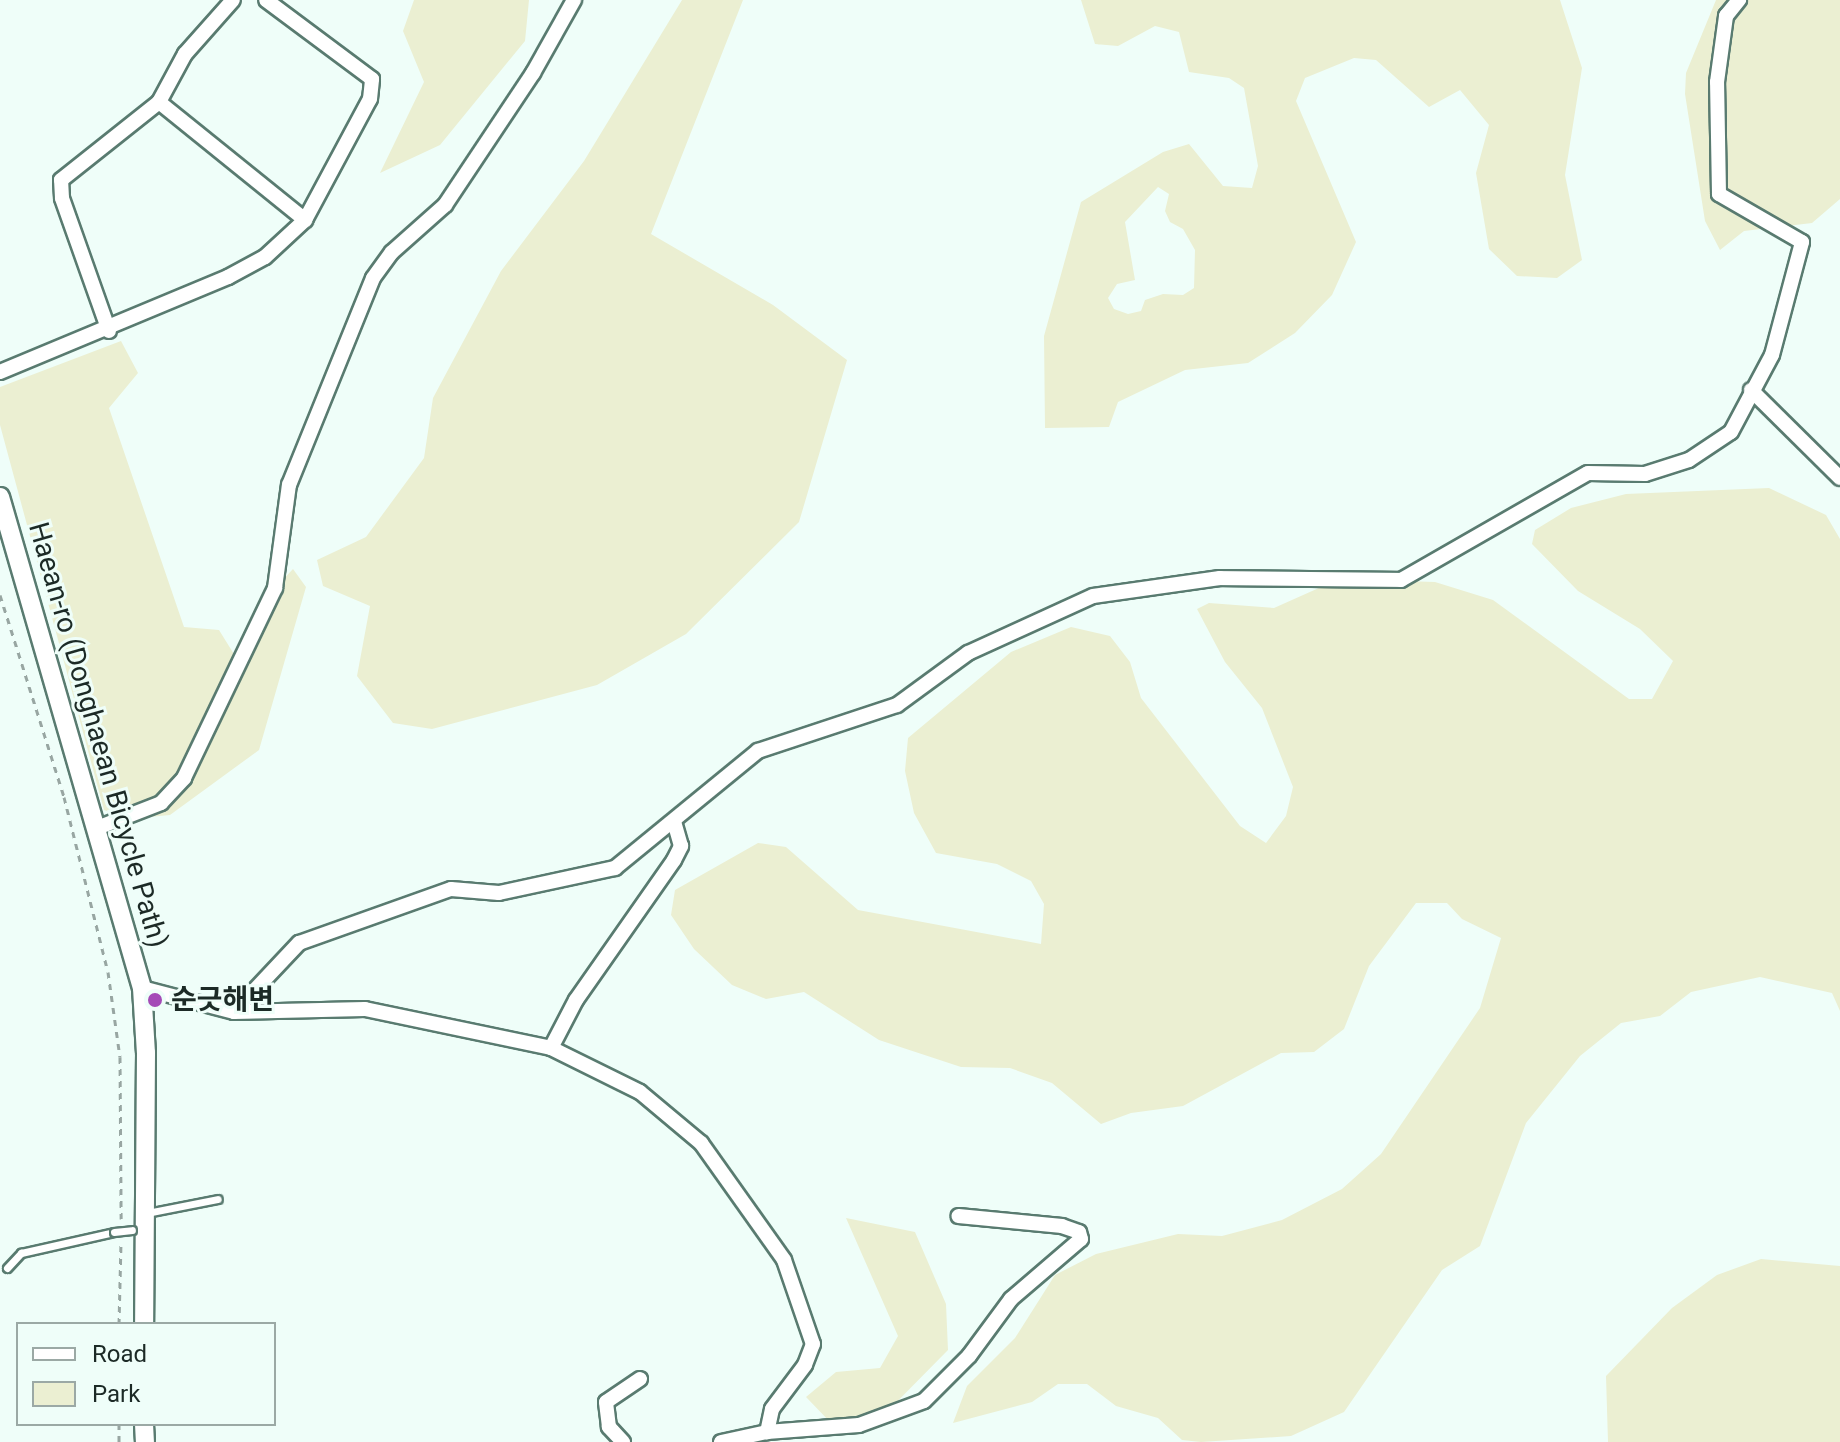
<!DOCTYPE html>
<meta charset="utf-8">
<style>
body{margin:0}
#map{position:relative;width:1840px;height:1442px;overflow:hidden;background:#effef9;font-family:Roboto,"Noto Sans KR",sans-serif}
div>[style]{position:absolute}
.green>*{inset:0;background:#ebefd2}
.path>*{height:3px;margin-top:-1.5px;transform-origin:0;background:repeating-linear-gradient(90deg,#98a6a2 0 6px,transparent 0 12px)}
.roads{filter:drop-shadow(2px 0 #597b70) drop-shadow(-2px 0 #597b70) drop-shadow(0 2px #597b70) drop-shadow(0 -2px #597b70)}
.service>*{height:7px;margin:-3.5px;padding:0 3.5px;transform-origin:3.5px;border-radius:3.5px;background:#fff}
.minor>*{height:14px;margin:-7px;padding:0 7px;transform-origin:7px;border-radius:7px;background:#fff}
.tertiary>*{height:18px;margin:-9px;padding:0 9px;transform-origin:9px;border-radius:9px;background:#fff}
.bridges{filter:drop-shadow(2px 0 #597b70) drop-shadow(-2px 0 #597b70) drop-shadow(0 2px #597b70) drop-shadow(0 -2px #597b70)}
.service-bridge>*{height:7px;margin:-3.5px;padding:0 3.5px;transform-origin:3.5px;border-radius:3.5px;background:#fff}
.dots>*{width:22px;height:22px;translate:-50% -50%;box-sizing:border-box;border:4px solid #effef9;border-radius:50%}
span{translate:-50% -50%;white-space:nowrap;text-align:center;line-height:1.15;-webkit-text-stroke:6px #effef9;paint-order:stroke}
.street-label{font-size:28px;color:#1c2a26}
.poi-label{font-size:28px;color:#1c2a26;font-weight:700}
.left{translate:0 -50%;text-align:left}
.legend{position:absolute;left:16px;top:1322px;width:260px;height:104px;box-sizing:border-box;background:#effef9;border:2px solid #9ba9a5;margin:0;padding:10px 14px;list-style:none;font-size:24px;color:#1c2a26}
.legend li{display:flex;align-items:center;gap:16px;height:40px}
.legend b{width:40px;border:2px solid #9ba9a5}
</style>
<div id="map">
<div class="green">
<div style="clip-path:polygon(414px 0,529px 0,525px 41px,440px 145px,380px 173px,424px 82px,403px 31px)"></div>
<div style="clip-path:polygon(682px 0,743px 0,651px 234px,773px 305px,847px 360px,799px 522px,686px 634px,597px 685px,432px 729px,393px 723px,357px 676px,370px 606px,323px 586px,317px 560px,366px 537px,424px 458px,433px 398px,501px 271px,584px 161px)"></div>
<div style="clip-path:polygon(evenodd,1081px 0,1560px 0,1582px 68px,1565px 175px,1582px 260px,1557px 278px,1517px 276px,1489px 249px,1476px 173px,1489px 125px,1460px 90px,1429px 107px,1376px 60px,1354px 58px,1305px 78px,1296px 101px,1356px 242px,1332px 295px,1295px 333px,1248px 363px,1185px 370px,1118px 402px,1109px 427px,1045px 428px,1044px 336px,1081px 202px,1163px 152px,1189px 144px,1223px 186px,1252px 188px,1258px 166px,1244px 88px,1229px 78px,1189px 72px,1179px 32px,1155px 26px,1118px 46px,1095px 44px,1081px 0,1158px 187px,1169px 194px,1165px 211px,1170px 222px,1183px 229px,1195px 250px,1194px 288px,1183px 295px,1163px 294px,1145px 300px,1141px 311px,1128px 314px,1114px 309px,1108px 298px,1117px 284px,1135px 280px,1125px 222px,1158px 187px)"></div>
<div style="clip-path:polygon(1716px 0,1840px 0,1840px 199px,1812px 223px,1744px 231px,1720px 250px,1705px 221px,1685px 94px,1686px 73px)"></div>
<div style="clip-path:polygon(121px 341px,138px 373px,109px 408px,184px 627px,219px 630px,237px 659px,275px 588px,293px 569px,306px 587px,259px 750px,170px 815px,128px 819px,104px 810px,0 425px,0 387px)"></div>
<div style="clip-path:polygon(1769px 488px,1826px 515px,1840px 539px,1840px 1011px,1832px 993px,1760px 977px,1691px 992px,1660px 1016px,1621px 1023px,1580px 1056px,1526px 1123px,1480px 1246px,1442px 1270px,1344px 1412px,1291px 1436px,1201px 1442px,1182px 1440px,1158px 1418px,1116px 1406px,1087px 1384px,1058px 1384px,1032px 1402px,953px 1423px,967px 1386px,1015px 1338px,1055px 1275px,1096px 1254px,1178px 1234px,1222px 1236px,1282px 1220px,1342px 1189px,1381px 1154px,1480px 1008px,1501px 938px,1462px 919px,1447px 903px,1416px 903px,1369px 966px,1344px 1029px,1314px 1052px,1281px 1053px,1183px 1106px,1131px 1113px,1101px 1124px,1052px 1083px,1010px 1068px,961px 1067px,879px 1040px,804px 992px,766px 999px,732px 985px,694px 949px,671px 915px,675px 890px,758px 843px,786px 847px,858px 910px,1041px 944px,1044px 904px,1031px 881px,997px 864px,936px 853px,914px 813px,905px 771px,908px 738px,1011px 652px,1071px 627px,1110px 636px,1130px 662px,1141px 698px,1240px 826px,1266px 843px,1286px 816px,1293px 787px,1262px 708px,1225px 662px,1197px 609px,1209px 603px,1274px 608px,1339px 579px,1435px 582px,1493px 600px,1629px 699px,1652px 699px,1673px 661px,1640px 629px,1578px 591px,1532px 544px,1535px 530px,1571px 508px,1626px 494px)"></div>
<div style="clip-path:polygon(846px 1218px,915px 1232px,946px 1304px,948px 1350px,876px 1423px,832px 1424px,806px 1397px,836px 1372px,880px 1368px,898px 1336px)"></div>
<div style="clip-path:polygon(1761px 1259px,1840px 1266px,1840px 1442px,1608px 1442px,1606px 1376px,1672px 1308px,1717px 1275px)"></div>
</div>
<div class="path">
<div style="left:0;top:595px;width:212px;rotate:72.4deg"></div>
<div style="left:64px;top:797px;width:180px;rotate:75.9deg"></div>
<div style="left:108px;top:972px;width:86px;rotate:82deg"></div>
<div style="left:120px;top:1057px;width:162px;rotate:89.6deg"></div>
<div style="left:119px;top:1324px;width:81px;rotate:-88.6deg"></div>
<div style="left:119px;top:1442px;width:18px;rotate:-90deg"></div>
</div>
<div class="roads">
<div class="service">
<div style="left:147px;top:1213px;width:72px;rotate:-11.2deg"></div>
<div style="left:7px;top:1268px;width:21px;rotate:-47deg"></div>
<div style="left:21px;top:1253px;width:95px;rotate:-12.7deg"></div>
</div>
<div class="minor">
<div style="left:159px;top:102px;width:188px;rotate:38.9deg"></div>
<div style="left:109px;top:331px;width:141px;rotate:-109.5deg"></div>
<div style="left:62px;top:198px;width:18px;rotate:-93deg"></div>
<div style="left:61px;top:180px;width:125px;rotate:-38.5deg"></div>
<div style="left:159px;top:102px;width:55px;rotate:-61.6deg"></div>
<div style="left:185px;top:54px;width:72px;rotate:-48.4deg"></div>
<div style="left:0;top:372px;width:247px;rotate:-22.6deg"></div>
<div style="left:228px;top:277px;width:42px;rotate:-28.4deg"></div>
<div style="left:265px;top:257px;width:54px;rotate:-42.8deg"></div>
<div style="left:305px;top:220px;width:137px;rotate:-61.8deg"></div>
<div style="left:370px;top:99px;width:20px;rotate:-84deg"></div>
<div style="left:372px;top:79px;width:132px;rotate:-143.3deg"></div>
<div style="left:1751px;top:390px;width:125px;rotate:44.7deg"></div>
<div style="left:97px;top:828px;width:69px;rotate:-21.3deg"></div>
<div style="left:161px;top:803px;width:34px;rotate:-47deg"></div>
<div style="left:184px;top:778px;width:211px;rotate:-64.4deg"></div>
<div style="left:275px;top:588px;width:104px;rotate:-82.3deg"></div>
<div style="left:289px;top:485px;width:223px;rotate:-67.9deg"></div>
<div style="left:373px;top:278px;width:32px;rotate:-54deg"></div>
<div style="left:392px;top:252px;width:71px;rotate:-41.6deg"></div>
<div style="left:445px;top:205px;width:159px;rotate:-56.3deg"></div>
<div style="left:533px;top:73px;width:84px;rotate:-60.7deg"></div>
<div style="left:142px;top:988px;width:95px;rotate:14.6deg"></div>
<div style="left:234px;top:1012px;width:95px;rotate:-46.7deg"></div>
<div style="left:299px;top:943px;width:161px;rotate:-19.6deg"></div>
<div style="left:451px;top:889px;width:48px;rotate:4.8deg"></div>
<div style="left:499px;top:893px;width:119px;rotate:-12.2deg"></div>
<div style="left:615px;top:868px;width:185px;rotate:-39.3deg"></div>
<div style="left:758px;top:751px;width:146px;rotate:-18.3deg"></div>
<div style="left:897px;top:705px;width:88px;rotate:-36.2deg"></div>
<div style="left:968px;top:653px;width:137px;rotate:-24.5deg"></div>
<div style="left:1093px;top:596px;width:128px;rotate:-8.1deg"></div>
<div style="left:1220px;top:578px;width:181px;rotate:0.6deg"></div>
<div style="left:1401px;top:580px;width:215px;rotate:-29.8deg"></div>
<div style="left:1588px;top:473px;width:57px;rotate:1deg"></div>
<div style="left:1645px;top:474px;width:46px;rotate:-17.7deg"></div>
<div style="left:1689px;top:460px;width:50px;rotate:-33.7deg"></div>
<div style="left:1731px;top:432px;width:87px;rotate:-62deg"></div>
<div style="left:1772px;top:355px;width:117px;rotate:-75.1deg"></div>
<div style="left:1802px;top:242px;width:96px;rotate:-150deg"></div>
<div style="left:1719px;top:194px;width:112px;rotate:-91deg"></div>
<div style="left:1717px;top:82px;width:67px;rotate:-82.2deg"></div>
<div style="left:1726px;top:16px;width:21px;rotate:-51deg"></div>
<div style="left:234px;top:1012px;width:131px;rotate:-1.3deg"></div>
<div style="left:365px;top:1009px;width:190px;rotate:11.8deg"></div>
<div style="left:551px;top:1048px;width:54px;rotate:-62.5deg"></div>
<div style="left:576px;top:1000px;width:171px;rotate:-55deg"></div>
<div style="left:674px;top:860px;width:16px;rotate:-63deg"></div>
<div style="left:681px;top:846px;width:25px;rotate:-106deg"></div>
<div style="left:551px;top:1048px;width:99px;rotate:26.3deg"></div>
<div style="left:640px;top:1092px;width:80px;rotate:39.9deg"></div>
<div style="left:701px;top:1143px;width:143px;rotate:54.6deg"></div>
<div style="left:784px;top:1260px;width:89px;rotate:71deg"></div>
<div style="left:813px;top:1344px;width:22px;rotate:111deg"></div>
<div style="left:805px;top:1365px;width:55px;rotate:126.9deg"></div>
<div style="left:772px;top:1409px;width:24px;rotate:102deg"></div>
<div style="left:623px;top:1442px;width:21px;rotate:-133deg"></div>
<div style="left:609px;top:1427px;width:25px;rotate:-97deg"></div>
<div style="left:606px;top:1402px;width:41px;rotate:-34.1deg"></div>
<div style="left:721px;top:1442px;width:47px;rotate:-12.3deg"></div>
<div style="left:767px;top:1432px;width:92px;rotate:-4.4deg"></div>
<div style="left:859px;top:1425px;width:69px;rotate:-20.3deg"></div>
<div style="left:924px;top:1401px;width:64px;rotate:-45deg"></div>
<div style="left:969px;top:1356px;width:71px;rotate:-53.6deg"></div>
<div style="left:1011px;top:1299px;width:92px;rotate:-40.6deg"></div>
<div style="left:1081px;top:1239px;width:7px;rotate:-106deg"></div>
<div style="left:1079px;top:1232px;width:18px;rotate:-161deg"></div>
<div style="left:1062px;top:1226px;width:104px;rotate:-174.5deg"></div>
</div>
<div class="tertiary">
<div style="left:0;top:497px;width:511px;rotate:73.87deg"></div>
<div style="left:142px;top:988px;width:65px;rotate:86.5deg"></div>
<div style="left:146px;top:1053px;width:271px;rotate:90.4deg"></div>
<div style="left:144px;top:1424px;width:18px;rotate:87deg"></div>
</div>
</div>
<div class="bridges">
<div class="service-bridge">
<div style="left:114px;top:1232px;width:18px;rotate:-6deg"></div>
</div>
</div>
<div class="dots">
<div style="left:155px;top:1000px;background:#a44bb7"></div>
</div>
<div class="street-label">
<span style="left:98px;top:735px;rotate:74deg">Haean-ro (Donghaean Bicycle Path)</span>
</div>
<div class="poi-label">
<span class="left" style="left:171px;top:1000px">순긋해변</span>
</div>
<ul class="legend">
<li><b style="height:10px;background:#fff"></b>Road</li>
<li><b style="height:22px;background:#ebefd2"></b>Park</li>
</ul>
</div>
